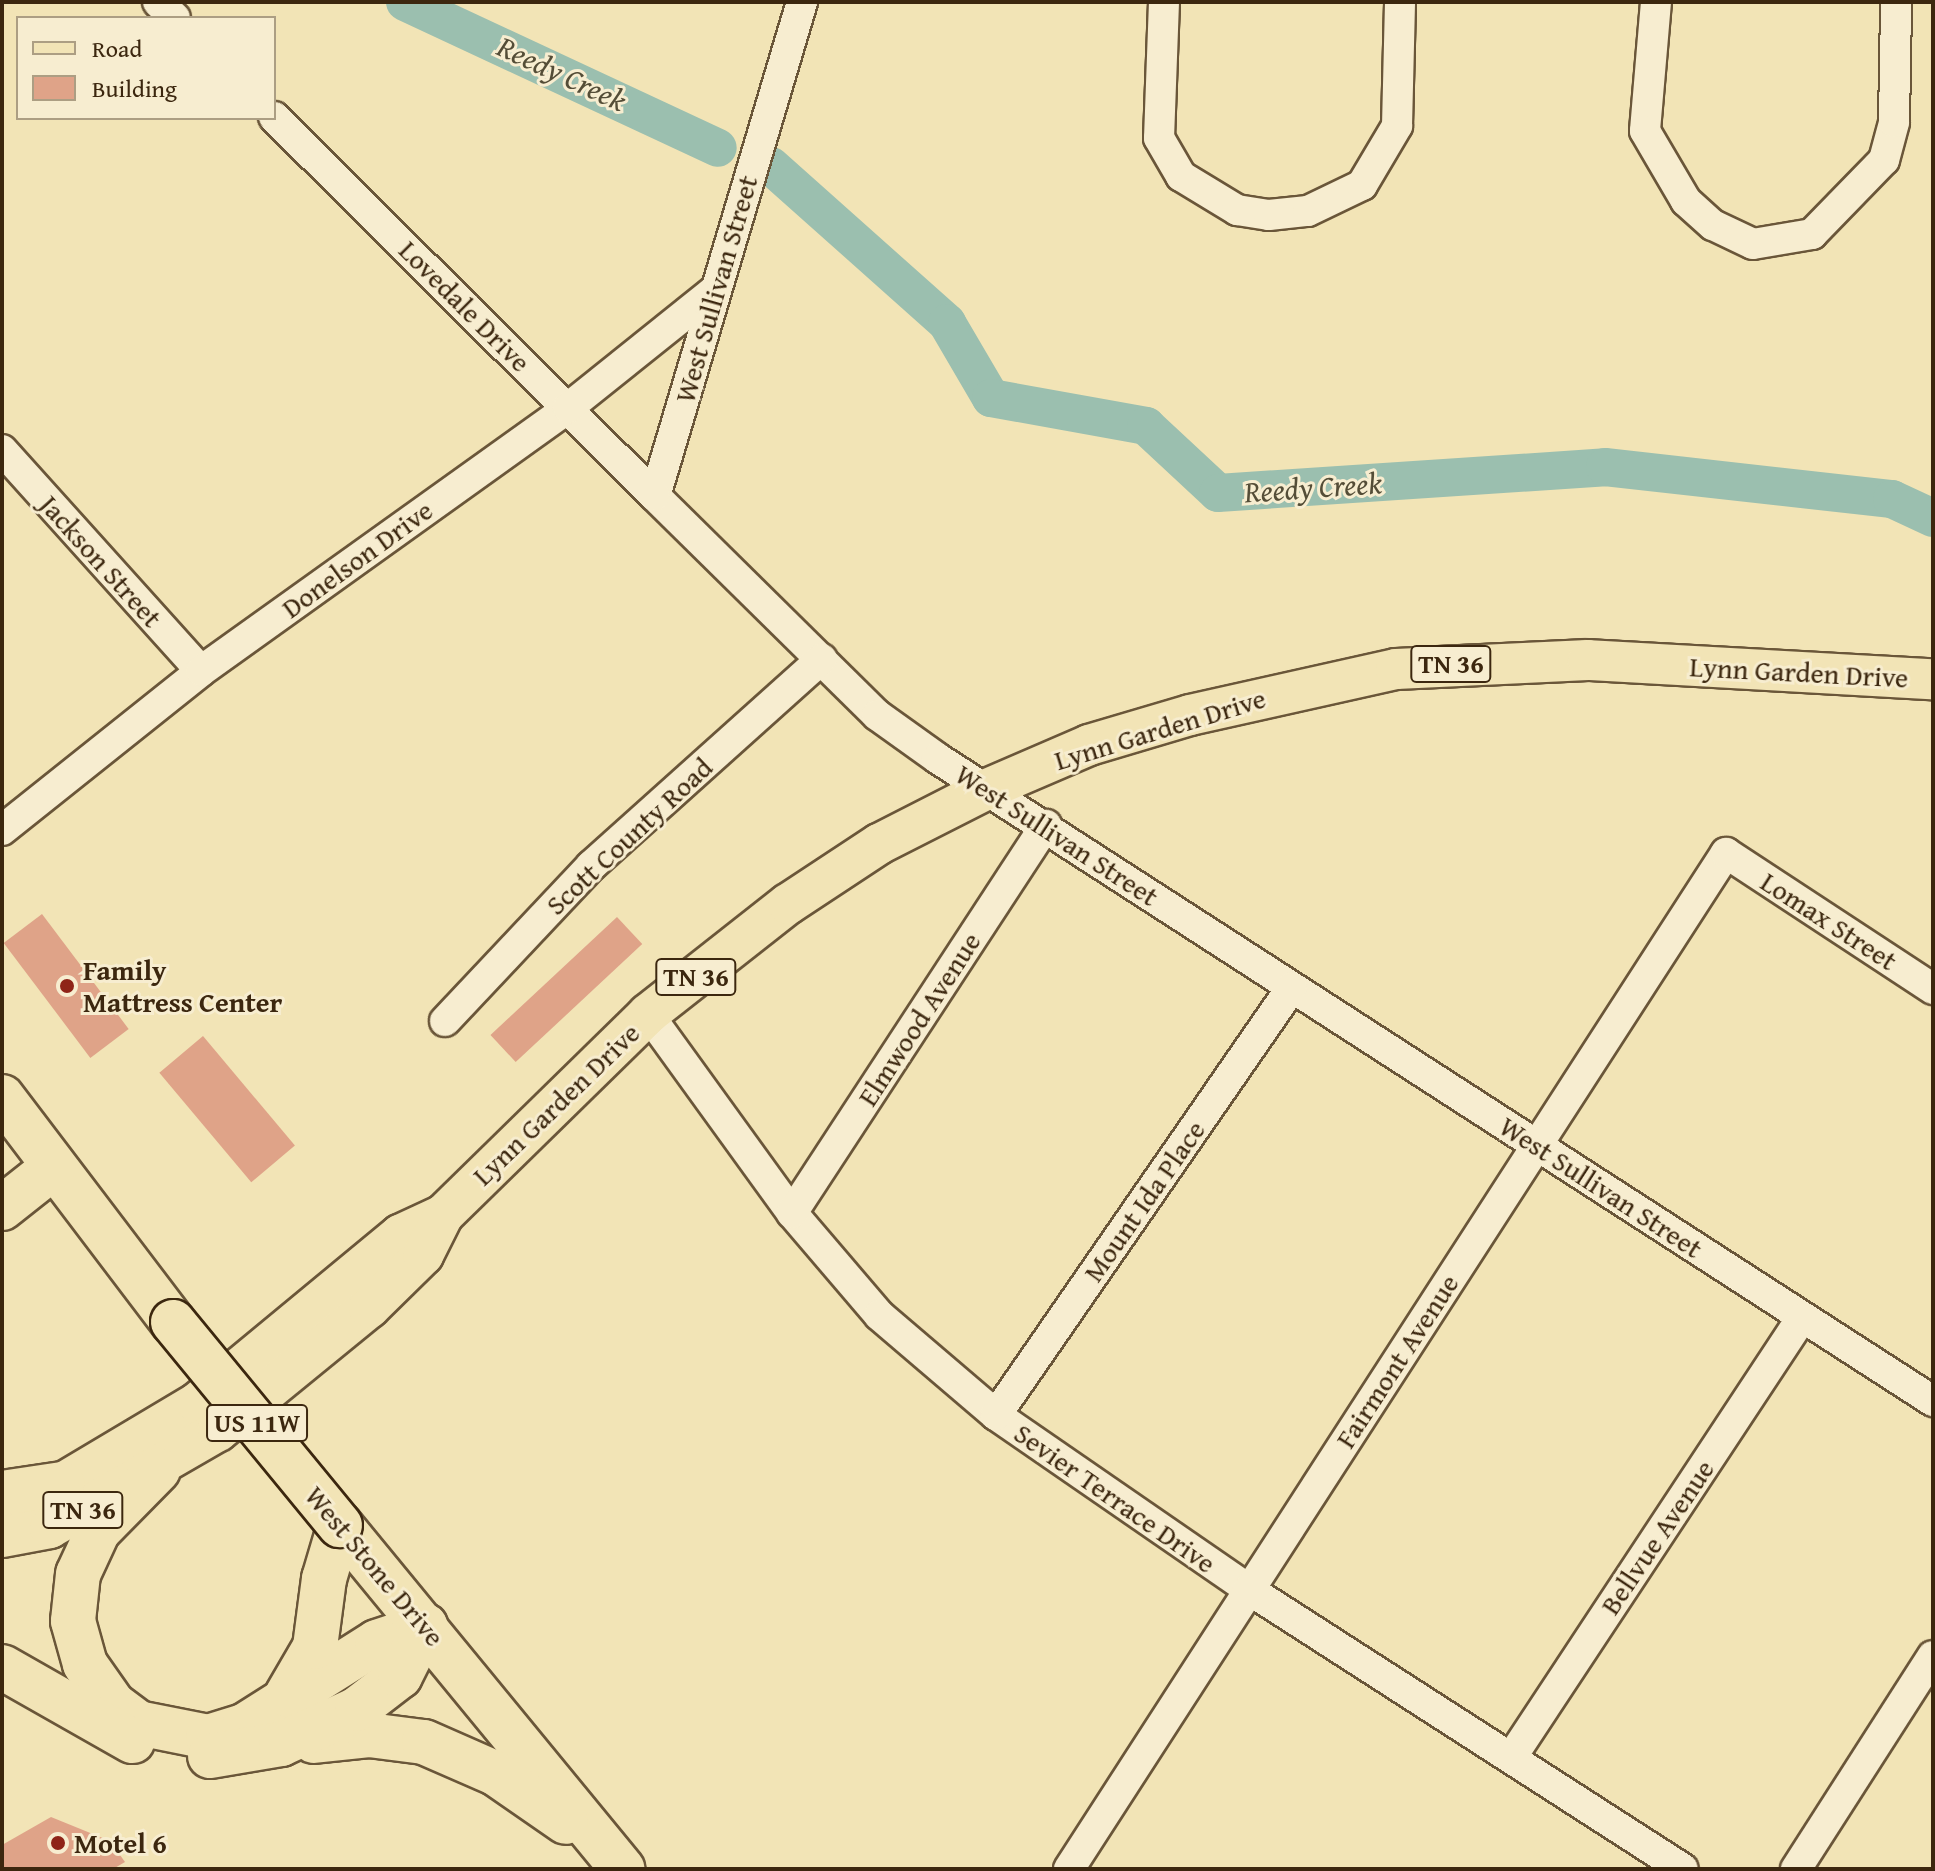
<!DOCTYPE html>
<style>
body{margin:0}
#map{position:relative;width:1935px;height:1871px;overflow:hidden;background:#f2e4b6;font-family:"Gentium Book Plus",serif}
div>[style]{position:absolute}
.river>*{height:38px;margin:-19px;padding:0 19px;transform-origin:19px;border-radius:19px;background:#9bbfaf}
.building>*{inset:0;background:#dfa388;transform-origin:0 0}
.roads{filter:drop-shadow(2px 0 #6a5639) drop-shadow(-2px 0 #6a5639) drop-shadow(0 2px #6a5639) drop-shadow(0 -2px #6a5639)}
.minor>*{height:30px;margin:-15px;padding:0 15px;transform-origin:15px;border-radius:15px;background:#f7edd0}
.major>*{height:40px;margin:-20px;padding:0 20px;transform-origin:20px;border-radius:20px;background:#f2e4b6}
.highway>*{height:44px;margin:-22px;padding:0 22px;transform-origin:22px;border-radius:22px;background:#f2e4b6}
.bridges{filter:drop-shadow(2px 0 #3c270f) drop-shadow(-2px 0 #3c270f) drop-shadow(0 2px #3c270f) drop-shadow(0 -2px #3c270f)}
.highway-bridge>*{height:44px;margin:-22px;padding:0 22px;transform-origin:22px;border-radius:22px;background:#f2e4b6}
.dots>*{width:22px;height:22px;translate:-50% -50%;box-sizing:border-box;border:4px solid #f7edd0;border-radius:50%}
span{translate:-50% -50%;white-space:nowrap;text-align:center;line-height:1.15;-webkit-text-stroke:6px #f7edd0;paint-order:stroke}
.shield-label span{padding:2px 6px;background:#f7edd0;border:2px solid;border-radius:6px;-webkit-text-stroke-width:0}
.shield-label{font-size:26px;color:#3c270f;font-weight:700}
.street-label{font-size:28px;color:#3c270f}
.poi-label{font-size:28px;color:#3c270f;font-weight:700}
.left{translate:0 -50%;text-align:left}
.water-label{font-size:30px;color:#544d37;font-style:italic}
.frame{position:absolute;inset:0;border:4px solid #3c270f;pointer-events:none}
.legend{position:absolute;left:16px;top:16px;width:260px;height:104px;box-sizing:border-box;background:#f7edd0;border:2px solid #ac9e83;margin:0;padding:10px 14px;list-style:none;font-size:24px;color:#3c270f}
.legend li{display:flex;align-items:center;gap:16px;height:40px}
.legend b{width:40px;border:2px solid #ac9e83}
</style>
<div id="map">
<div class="river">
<div style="left:405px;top:2px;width:345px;rotate:25deg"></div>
<div style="left:771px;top:166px;width:236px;rotate:41.7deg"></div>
<div style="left:947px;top:323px;width:87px;rotate:59.6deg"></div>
<div style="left:991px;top:398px;width:158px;rotate:10.2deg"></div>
<div style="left:1146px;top:426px;width:98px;rotate:42.9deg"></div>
<div style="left:1218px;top:493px;width:388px;rotate:-3.8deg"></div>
<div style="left:1605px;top:467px;width:289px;rotate:6.4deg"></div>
<div style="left:1892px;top:499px;width:45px;rotate:24.9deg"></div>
</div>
<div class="building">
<div style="left:42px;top:914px;width:144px;height:48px;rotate:53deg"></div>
<div style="left:617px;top:917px;width:37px;height:173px;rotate:47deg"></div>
<div style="left:203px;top:1036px;width:143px;height:57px;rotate:50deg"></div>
<div style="clip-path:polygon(51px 1817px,110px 1841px,125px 1862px,113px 1869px,2px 1869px,2px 1845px)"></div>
</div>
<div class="roads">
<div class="minor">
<div style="left:158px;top:2px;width:23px;rotate:43deg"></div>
<div style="left:802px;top:2px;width:515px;rotate:106.57deg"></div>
<div style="left:655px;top:496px;width:312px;rotate:44.6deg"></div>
<div style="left:877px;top:715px;width:74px;rotate:35.6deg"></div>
<div style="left:937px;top:758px;width:1186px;rotate:32.85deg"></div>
<div style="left:1164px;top:2px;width:136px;rotate:92.1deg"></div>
<div style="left:1159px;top:138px;width:44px;rotate:59.9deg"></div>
<div style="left:1181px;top:176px;width:66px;rotate:31.3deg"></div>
<div style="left:1237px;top:210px;width:32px;rotate:9deg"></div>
<div style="left:1269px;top:215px;width:39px;rotate:-6deg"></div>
<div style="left:1308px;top:211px;width:60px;rotate:-25.7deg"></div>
<div style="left:1362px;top:185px;width:69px;rotate:-59.3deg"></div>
<div style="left:1397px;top:126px;width:124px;rotate:-88.6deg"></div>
<div style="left:1656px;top:2px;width:129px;rotate:94.9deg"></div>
<div style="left:1645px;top:131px;width:81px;rotate:59.6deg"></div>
<div style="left:1686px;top:201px;width:36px;rotate:42deg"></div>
<div style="left:1713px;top:225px;width:44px;rotate:25.4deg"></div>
<div style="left:1753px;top:244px;width:60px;rotate:-9.6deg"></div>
<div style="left:1812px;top:234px;width:103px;rotate:-45.8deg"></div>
<div style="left:1884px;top:160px;width:39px;rotate:-75deg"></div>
<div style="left:1894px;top:122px;width:120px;rotate:-89deg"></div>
<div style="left:274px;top:117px;width:537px;rotate:44.85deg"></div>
<div style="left:2px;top:450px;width:297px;rotate:48deg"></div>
<div style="left:2px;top:830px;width:255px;rotate:-38.6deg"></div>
<div style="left:201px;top:671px;width:452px;rotate:-35.6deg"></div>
<div style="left:568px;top:408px;width:186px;rotate:-38.7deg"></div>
<div style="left:648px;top:1014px;width:246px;rotate:54.1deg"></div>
<div style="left:792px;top:1213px;width:134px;rotate:49.5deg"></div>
<div style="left:879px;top:1315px;width:154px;rotate:40.5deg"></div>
<div style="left:996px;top:1415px;width:306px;rotate:34.6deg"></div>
<div style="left:1248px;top:1589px;width:517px;rotate:32.77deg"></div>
<div style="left:445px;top:1021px;width:213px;rotate:-46.7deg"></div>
<div style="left:591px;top:866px;width:310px;rotate:-41.9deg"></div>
<div style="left:792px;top:1213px;width:464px;rotate:-56.8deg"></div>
<div style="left:996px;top:1415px;width:520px;rotate:-55.33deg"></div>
<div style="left:1513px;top:1755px;width:523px;rotate:-56.55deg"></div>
<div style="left:1069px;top:1869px;width:1210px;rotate:-57.11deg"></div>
<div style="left:1726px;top:853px;width:248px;rotate:33.3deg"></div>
<div style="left:1796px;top:1869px;width:253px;rotate:-57.3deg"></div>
</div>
<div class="major">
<div style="left:2px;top:1528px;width:45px;rotate:-40.5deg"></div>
<div style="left:36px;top:1499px;width:187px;rotate:-30.8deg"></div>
<div style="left:197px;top:1403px;width:264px;rotate:-39.6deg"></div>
<div style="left:400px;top:1235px;width:47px;rotate:-24.9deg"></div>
<div style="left:443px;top:1215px;width:287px;rotate:-44.4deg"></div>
<div style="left:648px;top:1014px;width:178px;rotate:-38.2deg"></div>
<div style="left:788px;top:904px;width:109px;rotate:-33.4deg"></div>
<div style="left:879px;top:844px;width:121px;rotate:-27deg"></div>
<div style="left:987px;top:789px;width:111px;rotate:-23.3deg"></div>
<div style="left:1089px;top:745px;width:105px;rotate:-16.5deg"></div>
<div style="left:1190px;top:715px;width:211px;rotate:-12.6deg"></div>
<div style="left:1396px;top:669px;width:192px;rotate:-2.7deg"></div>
<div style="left:1588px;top:660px;width:346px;rotate:3.2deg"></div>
<div style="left:2px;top:1537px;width:49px;rotate:-10.6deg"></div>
<div style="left:50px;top:1528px;width:194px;rotate:-30deg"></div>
<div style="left:218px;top:1431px;width:195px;rotate:-39.2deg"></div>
<div style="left:369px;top:1308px;width:76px;rotate:-44.5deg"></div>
<div style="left:423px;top:1255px;width:45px;rotate:-63.4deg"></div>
</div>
<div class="highway">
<div style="left:2px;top:1097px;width:283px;rotate:52.8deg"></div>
<div style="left:2px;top:1208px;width:66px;rotate:-38.3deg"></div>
<div style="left:158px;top:1470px;width:86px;rotate:134.5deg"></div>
<div style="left:98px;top:1531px;width:47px;rotate:114.9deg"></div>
<div style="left:78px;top:1574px;width:47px;rotate:96.1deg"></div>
<div style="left:73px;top:1621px;width:45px;rotate:74.4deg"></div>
<div style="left:85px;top:1664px;width:49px;rotate:55deg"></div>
<div style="left:113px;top:1704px;width:31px;rotate:37deg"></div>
<div style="left:138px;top:1723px;width:71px;rotate:11.3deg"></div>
<div style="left:208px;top:1737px;width:38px;rotate:-17deg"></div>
<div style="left:244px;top:1726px;width:157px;rotate:-32.3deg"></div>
<div style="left:377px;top:1642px;width:51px;rotate:-18.4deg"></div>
<div style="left:2px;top:1493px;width:61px;rotate:-8.5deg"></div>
<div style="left:340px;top:1525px;width:445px;rotate:50.6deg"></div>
<div style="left:2px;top:1667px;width:150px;rotate:29.6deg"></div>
<div style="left:287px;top:1695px;width:56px;rotate:-59.7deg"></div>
<div style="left:315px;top:1647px;width:69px;rotate:-82.5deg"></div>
<div style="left:324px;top:1579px;width:56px;rotate:-73.5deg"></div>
<div style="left:314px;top:1741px;width:55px;rotate:-6.2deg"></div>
<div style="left:369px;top:1735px;width:55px;rotate:7.3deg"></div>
<div style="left:424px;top:1742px;width:77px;rotate:23.6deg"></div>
<div style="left:495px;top:1773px;width:86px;rotate:34.6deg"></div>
<div style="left:210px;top:1756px;width:72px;rotate:-9.6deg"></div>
<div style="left:281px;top:1744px;width:84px;rotate:-24.7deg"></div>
<div style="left:357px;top:1709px;width:54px;rotate:-37.5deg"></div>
<div style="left:400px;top:1676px;width:56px;rotate:-63.4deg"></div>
</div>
</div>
<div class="bridges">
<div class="highway-bridge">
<div style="left:173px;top:1322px;width:263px;rotate:50.6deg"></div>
</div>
</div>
<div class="dots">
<div style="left:67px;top:986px;background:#8f2418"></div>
<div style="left:58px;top:1843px;background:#8f2418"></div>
</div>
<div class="shield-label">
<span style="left:1451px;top:664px">TN 36</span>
<span style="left:696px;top:977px">TN 36</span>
<span style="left:257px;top:1423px">US 11W</span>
<span style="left:83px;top:1510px">TN 36</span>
</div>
<div class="street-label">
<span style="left:716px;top:289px;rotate:-74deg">West Sullivan Street</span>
<span style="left:465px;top:306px;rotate:45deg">Lovedale Drive</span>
<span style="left:357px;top:559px;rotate:-36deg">Donelson Drive</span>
<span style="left:101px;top:561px;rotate:48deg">Jackson Street</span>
<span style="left:1799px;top:672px;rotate:3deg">Lynn Garden Drive</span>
<span style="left:1160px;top:729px;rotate:-17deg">Lynn Garden Drive</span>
<span style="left:1057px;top:835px;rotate:33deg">West Sullivan Street</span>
<span style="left:629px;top:836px;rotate:-43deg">Scott County Road</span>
<span style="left:1829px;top:921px;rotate:33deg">Lomax Street</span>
<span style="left:919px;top:1019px;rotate:-57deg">Elmwood Avenue</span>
<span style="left:556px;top:1104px;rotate:-44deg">Lynn Garden Drive</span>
<span style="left:1601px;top:1187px;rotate:33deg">West Sullivan Street</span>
<span style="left:1144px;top:1201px;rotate:-55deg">Mount Ida Place</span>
<span style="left:1397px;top:1361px;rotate:-57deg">Fairmont Avenue</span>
<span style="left:1115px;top:1498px;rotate:35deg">Sevier Terrace Drive</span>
<span style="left:1657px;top:1537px;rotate:-56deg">Bellvue Avenue</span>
<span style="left:375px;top:1566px;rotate:50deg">West Stone Drive</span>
</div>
<div class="poi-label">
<span class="left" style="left:83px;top:986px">Family<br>Mattress Center</span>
<span class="left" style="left:74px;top:1843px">Motel 6</span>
</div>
<div class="water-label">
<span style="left:562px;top:73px;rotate:25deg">Reedy Creek</span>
<span style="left:1313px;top:487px;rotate:-4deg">Reedy Creek</span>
</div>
<div class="frame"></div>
<ul class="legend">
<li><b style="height:10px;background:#f2e4b6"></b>Road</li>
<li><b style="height:22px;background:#dfa388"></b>Building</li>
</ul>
</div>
